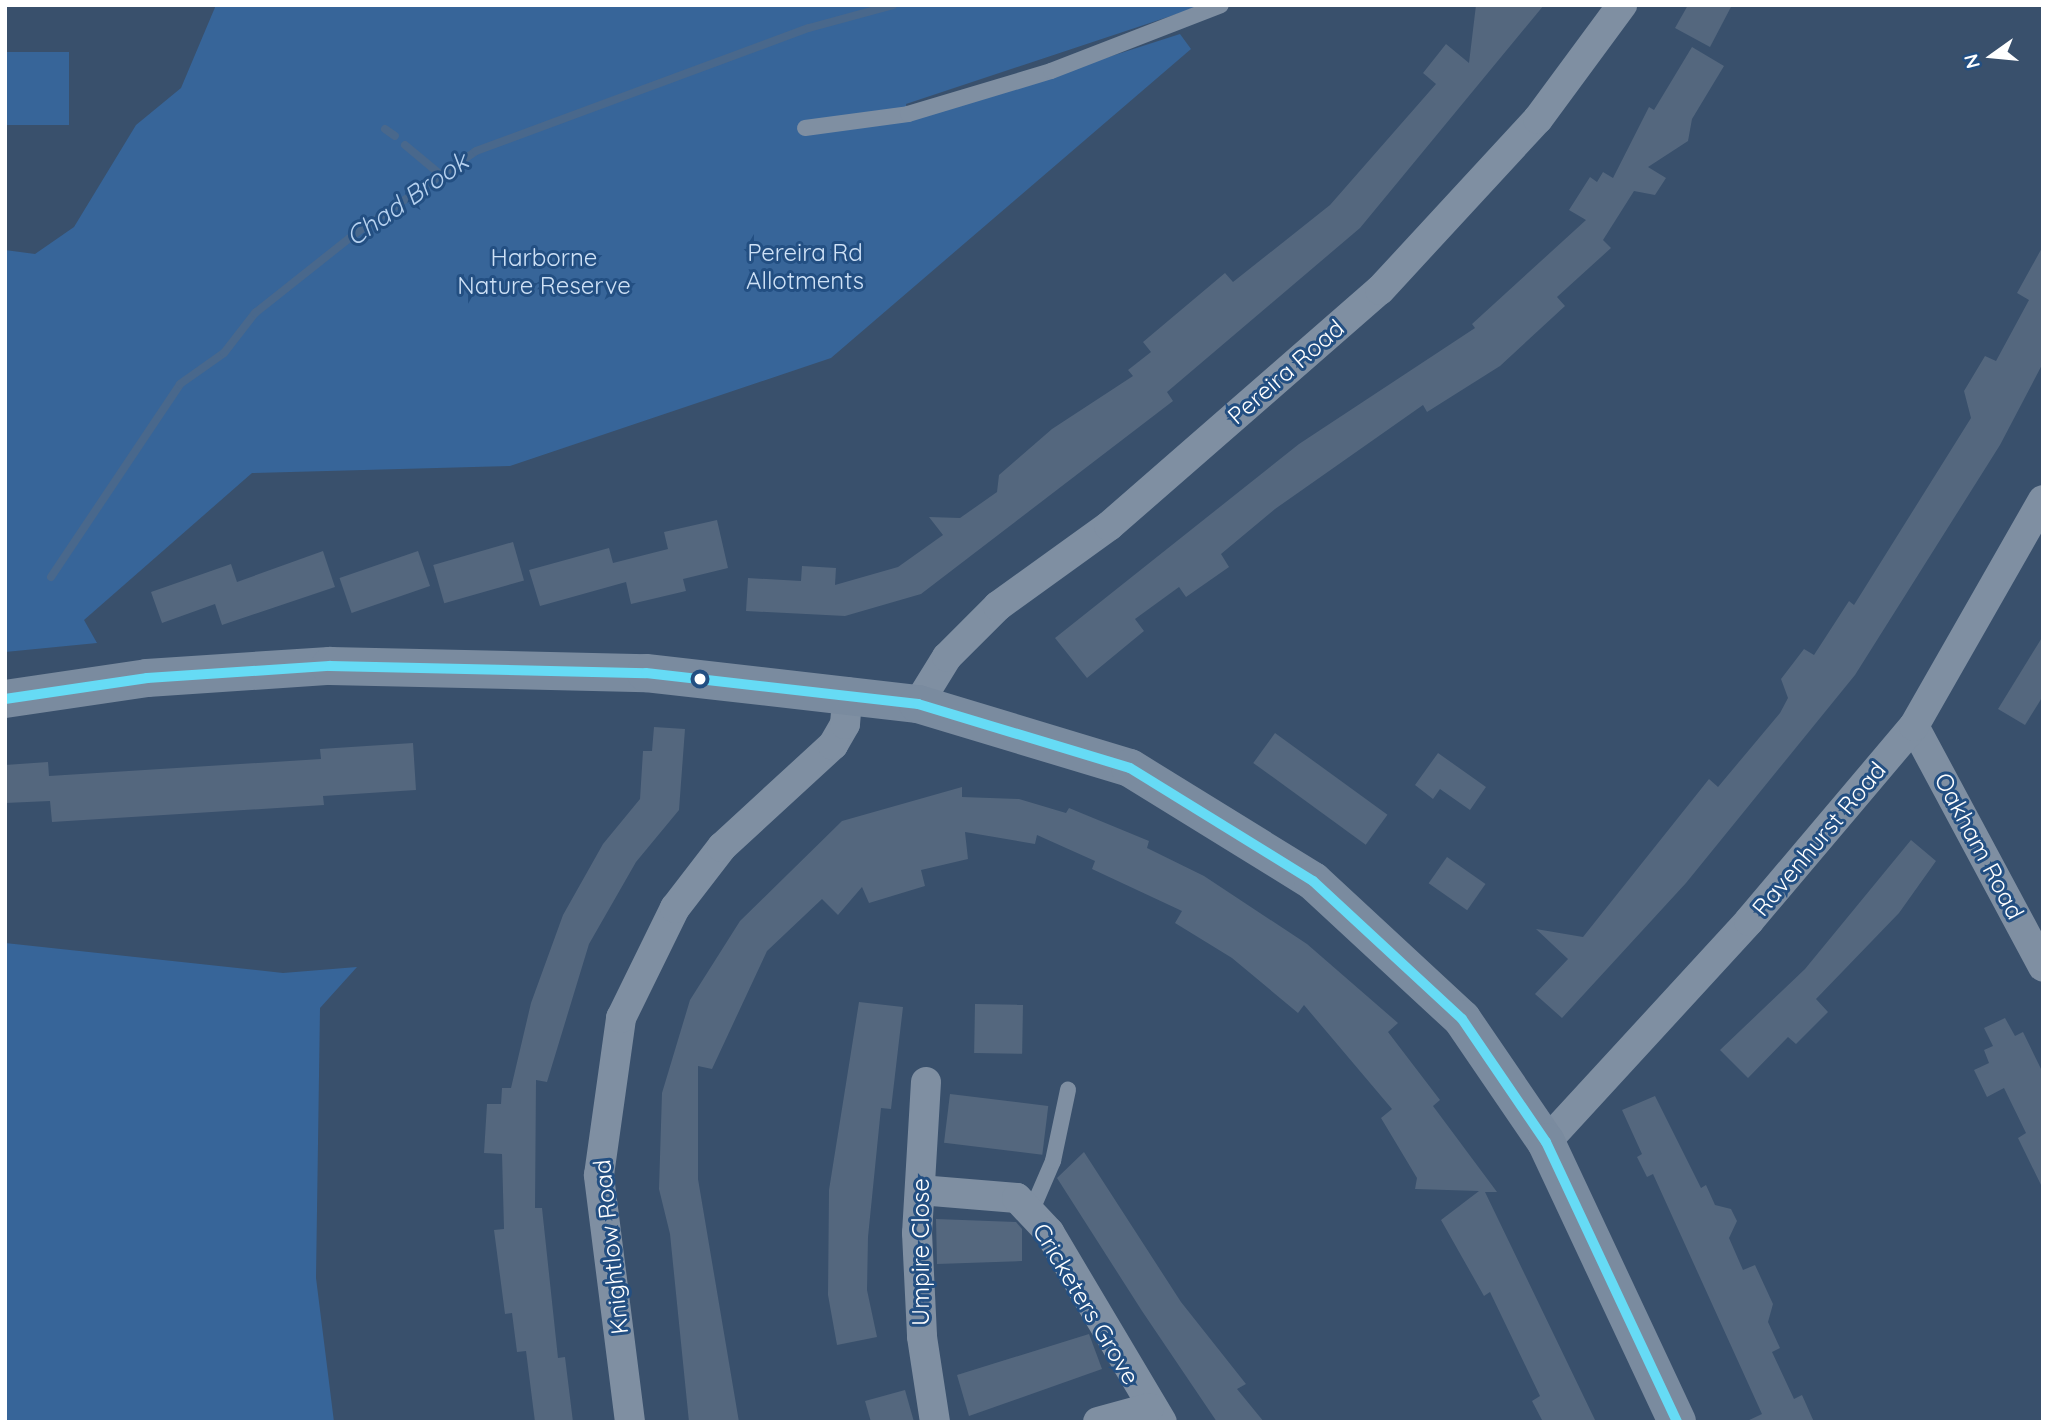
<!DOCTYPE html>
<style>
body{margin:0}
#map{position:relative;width:2048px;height:1427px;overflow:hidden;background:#39506c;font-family:Quicksand,sans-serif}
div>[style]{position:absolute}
.green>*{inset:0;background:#376599;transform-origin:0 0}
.stream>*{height:8px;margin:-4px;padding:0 4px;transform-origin:4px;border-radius:4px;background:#49688c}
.building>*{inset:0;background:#54677e;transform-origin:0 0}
.lane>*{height:16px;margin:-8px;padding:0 8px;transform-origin:8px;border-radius:8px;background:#7f8fa2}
.street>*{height:30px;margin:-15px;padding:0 15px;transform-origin:15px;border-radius:15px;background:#7f8fa2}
.secondary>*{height:38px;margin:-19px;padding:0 19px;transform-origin:19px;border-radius:19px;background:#7a8b9f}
.bus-1>*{height:10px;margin:-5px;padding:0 5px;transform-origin:5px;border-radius:5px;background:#66dbf5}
.dots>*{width:19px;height:19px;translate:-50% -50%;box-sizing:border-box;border:4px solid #234f82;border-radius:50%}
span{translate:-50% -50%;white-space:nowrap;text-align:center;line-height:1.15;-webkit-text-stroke:6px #234f82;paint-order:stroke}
.park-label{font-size:24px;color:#cee1f6}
.street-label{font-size:24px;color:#fff}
.water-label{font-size:26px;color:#b6d1ef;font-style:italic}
.frame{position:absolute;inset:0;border:7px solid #fff;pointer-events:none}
.north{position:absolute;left:1957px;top:21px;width:70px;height:70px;-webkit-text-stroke:5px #234f82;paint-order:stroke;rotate:255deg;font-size:19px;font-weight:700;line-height:28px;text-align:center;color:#fff}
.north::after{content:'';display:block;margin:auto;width:24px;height:32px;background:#fff;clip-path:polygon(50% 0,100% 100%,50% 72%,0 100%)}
</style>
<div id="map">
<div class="green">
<div style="clip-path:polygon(216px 5px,1204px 5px,906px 104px,910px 121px,1180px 34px,1191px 49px,831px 358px,510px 466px,252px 473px,84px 620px,97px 643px,5px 652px,5px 250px,35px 254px,74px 227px,136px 125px,181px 88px)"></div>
<div style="left:5px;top:52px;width:64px;height:73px"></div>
<div style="clip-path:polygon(5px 943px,283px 973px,357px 967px,320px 1008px,316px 1278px,334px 1422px,5px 1422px)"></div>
</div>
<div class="stream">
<div style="left:385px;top:129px;width:12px;rotate:35deg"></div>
<div style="left:405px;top:145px;width:47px;rotate:39.8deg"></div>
<div style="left:51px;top:577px;width:232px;rotate:-56.2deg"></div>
<div style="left:180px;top:384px;width:54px;rotate:-35.2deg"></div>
<div style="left:224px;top:353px;width:51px;rotate:-52.2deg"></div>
<div style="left:255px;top:313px;width:129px;rotate:-38.4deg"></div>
<div style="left:356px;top:233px;width:145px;rotate:-34.3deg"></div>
<div style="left:476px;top:151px;width:355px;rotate:-20.3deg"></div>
<div style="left:809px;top:28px;width:87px;rotate:-15.3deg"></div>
</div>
<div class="building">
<div style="clip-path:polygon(1476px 5px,1544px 5px,1360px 228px,1167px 392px,1173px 401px,921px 594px,845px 616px,746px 611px,748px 578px,801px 581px,802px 566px,836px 568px,835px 585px,898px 567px,943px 535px,929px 517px,960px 518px,997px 492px,999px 475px,1052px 429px,1133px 376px,1128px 370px,1151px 352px,1143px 342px,1225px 273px,1233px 282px,1330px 205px,1436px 84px,1423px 73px,1446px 44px,1469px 63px)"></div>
<div style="clip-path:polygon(1688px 5px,1732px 5px,1710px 47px,1675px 28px)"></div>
<div style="clip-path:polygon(1692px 47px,1724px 66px,1692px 119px,1688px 141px,1648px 167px,1666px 178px,1655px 195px,1634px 191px,1603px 240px,1611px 248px,1557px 297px,1565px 306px,1500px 366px,1427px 412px,1423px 405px,1275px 509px,1221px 554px,1229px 567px,1186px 597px,1179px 587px,1135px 619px,1144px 631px,1087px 678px,1055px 638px,1299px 444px,1475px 328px,1472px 324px,1586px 220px,1569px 210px,1590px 177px,1597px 182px,1603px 172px,1613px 178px,1649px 107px,1654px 110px)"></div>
<div style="clip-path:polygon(2043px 246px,2043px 363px,2000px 445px,1855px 675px,1686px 883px,1562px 1018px,1535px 994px,1568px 959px,1536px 929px,1583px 937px,1709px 779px,1718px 787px,1780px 713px,1788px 698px,1781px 679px,1804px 649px,1814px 655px,1849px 601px,1854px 605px,1971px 418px,1964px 391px,1985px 356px,1996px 361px,2029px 300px,2017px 293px)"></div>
<div style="clip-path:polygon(717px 520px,728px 568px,683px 579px,686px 591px,631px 604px,626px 582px,540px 606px,529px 570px,609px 548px,613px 563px,668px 549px,664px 532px)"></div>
<div style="left:513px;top:542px;width:40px;height:83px;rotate:74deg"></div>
<div style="clip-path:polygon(323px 551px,335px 587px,222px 625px,215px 604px,162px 623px,151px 592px,231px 564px,237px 582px)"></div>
<div style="left:418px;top:551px;width:37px;height:83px;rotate:71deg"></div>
<div style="clip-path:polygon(2043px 636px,2043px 696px,2025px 725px,1998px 709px)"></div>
<div style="clip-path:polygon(654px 727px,685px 729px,679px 810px,636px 862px,589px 944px,547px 1082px,536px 1080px,535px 1208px,542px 1208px,558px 1358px,565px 1357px,573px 1422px,535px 1422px,526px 1351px,517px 1352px,512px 1313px,505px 1314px,494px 1230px,504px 1229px,502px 1154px,484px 1153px,487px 1104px,501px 1104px,502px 1088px,511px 1088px,531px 1003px,563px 915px,603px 844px,640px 799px,643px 751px,652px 751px)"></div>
<div style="left:1275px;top:733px;width:139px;height:37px;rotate:36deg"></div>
<div style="clip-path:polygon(413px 743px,416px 790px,323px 796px,324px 805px,52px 822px,50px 801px,5px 803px,5px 765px,48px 762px,49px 776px,321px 759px,320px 749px)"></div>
<div style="clip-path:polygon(1438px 753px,1486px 787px,1470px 810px,1440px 789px,1433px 799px,1415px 785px)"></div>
<div style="clip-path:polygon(962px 787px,962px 797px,1019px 799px,1066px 813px,1069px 808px,1149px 841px,1147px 848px,1204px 876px,1307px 944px,1398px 1023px,1388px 1032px,1440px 1100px,1433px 1106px,1497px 1192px,1485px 1192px,1596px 1422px,1543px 1422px,1532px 1401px,1540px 1396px,1490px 1292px,1484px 1296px,1441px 1220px,1479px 1191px,1415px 1189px,1417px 1178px,1381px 1118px,1392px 1109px,1304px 1005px,1298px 1013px,1232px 958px,1175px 923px,1182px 911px,1092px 869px,1095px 861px,1037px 835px,1035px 844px,965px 832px,968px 859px,921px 870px,925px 886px,869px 903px,862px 887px,838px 915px,822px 899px,767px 951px,712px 1069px,698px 1066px,698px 1179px,739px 1422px,689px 1422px,670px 1234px,659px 1189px,662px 1093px,690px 1000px,740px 921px,842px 821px)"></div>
<div style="clip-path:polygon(1911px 840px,1936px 861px,1899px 913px,1816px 999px,1828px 1012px,1796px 1044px,1788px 1037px,1748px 1078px,1720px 1050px,1805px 969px)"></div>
<div style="left:1447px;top:857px;width:47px;height:32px;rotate:35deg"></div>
<div style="clip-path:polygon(859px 1002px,903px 1007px,891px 1109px,881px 1108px,868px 1237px,867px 1290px,877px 1337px,837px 1345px,828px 1295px,829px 1190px)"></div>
<div style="left:975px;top:1004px;width:48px;height:49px;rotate:1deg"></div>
<div style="clip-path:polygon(2005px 1018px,2015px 1036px,2023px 1032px,2043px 1073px,2043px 1189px,2018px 1138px,2026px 1133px,2004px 1088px,1987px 1097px,1974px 1070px,1989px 1063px,1984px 1050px,1993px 1046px,1984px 1028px)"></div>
<div style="left:950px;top:1094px;width:99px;height:49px;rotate:7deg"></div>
<div style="clip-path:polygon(1655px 1096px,1701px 1188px,1706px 1185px,1715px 1205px,1731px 1209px,1737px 1221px,1729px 1238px,1743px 1270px,1755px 1265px,1773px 1304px,1768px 1322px,1780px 1348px,1772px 1352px,1794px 1399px,1802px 1395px,1814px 1422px,1745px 1422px,1762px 1414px,1653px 1174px,1647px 1177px,1637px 1157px,1642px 1154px,1622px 1110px)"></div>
<div style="clip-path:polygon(1084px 1152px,1181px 1302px,1246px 1384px,1237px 1389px,1264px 1422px,1217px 1422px,1142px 1311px,1057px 1178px)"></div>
<div style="clip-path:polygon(936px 1219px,1016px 1222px,1022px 1229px,1022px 1261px,937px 1264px)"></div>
<div style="clip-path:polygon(1089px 1334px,1102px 1369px,969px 1416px,957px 1375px)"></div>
<div style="clip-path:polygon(905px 1390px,914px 1422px,871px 1422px,865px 1401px)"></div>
</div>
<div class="lane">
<div style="left:805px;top:128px;width:104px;rotate:-7.7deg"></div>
<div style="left:908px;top:114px;width:149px;rotate:-16.7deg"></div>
<div style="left:1051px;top:71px;width:182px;rotate:-21.2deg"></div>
<div style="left:1031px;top:1212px;width:56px;rotate:-66.7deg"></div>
<div style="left:1053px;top:1161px;width:73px;rotate:-78.1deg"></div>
</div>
<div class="street">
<div style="left:918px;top:704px;width:55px;rotate:-58.3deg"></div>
<div style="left:947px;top:657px;width:72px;rotate:-45deg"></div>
<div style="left:998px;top:606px;width:137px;rotate:-35.8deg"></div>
<div style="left:1109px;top:526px;width:359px;rotate:-41.1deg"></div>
<div style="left:1380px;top:290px;width:233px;rotate:-47.3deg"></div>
<div style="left:1538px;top:119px;width:142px;rotate:-53.6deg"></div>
<div style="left:1914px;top:726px;width:273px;rotate:61.8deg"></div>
<div style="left:926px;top:1082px;width:151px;rotate:93.4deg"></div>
<div style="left:917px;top:1233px;width:104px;rotate:87.2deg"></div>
<div style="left:922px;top:1337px;width:86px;rotate:81.3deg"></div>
<div style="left:1546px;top:1142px;width:300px;rotate:-47.4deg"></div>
<div style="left:1749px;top:921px;width:255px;rotate:-49.8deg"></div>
<div style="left:1914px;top:726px;width:260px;rotate:-60.3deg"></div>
<div style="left:920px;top:1190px;width:97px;rotate:4.7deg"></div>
<div style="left:1017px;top:1198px;width:47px;rotate:46.7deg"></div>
<div style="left:1049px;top:1232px;width:221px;rotate:59.3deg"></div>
<div style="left:630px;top:1422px;width:249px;rotate:-97.2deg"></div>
<div style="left:599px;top:1175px;width:159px;rotate:-82deg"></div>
<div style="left:621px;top:1018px;width:123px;rotate:-63.9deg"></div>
<div style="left:675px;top:908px;width:77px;rotate:-52.4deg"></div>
<div style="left:722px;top:847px;width:151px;rotate:-42.6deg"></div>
<div style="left:833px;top:745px;width:24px;rotate:-60deg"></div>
<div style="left:845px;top:724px;width:32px;rotate:-85deg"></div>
<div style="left:1098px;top:1422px;width:53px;rotate:-15.4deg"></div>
</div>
<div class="secondary">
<div style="left:5px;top:699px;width:144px;rotate:-8.4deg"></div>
<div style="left:147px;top:678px;width:183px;rotate:-3.8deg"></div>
<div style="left:330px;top:666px;width:316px;rotate:1.3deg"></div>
<div style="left:646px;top:673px;width:274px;rotate:6.5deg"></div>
<div style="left:918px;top:704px;width:221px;rotate:16.8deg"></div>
<div style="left:1130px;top:768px;width:215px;rotate:31.7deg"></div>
<div style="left:1313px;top:881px;width:203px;rotate:42.8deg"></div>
<div style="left:1462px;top:1019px;width:149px;rotate:55.7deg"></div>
<div style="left:1546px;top:1142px;width:309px;rotate:64.9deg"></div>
</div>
<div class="bus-1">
<div style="left:5px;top:699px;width:144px;rotate:-8.4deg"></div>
<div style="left:147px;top:678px;width:183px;rotate:-3.8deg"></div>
<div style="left:330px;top:666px;width:316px;rotate:1.3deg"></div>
<div style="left:646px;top:673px;width:274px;rotate:6.5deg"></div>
<div style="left:918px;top:704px;width:221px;rotate:16.8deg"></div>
<div style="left:1130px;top:768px;width:215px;rotate:31.7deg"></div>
<div style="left:1313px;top:881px;width:203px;rotate:42.8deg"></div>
<div style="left:1462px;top:1019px;width:149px;rotate:55.7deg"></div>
<div style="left:1546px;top:1142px;width:309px;rotate:64.9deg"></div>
</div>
<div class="dots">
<div style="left:700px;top:679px;background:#fff"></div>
</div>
<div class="park-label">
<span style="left:805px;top:267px">Pereira Rd<br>Allotments</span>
<span style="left:544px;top:272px">Harborne<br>Nature Reserve</span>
</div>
<div class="street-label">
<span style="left:1286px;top:372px;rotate:-41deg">Pereira Road</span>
<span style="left:1819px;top:839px;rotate:-50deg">Ravenhurst Road</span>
<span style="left:1979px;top:846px;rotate:62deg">Oakham Road</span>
<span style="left:611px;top:1247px;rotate:-96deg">Knightlow Road</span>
<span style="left:921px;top:1252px;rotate:-90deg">Umpire Close</span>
<span style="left:1086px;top:1304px;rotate:59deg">Cricketers Grove</span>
</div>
<div class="water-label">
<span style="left:407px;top:199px;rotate:-35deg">Chad Brook</span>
</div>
<div class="frame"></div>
<div class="north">N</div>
</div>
